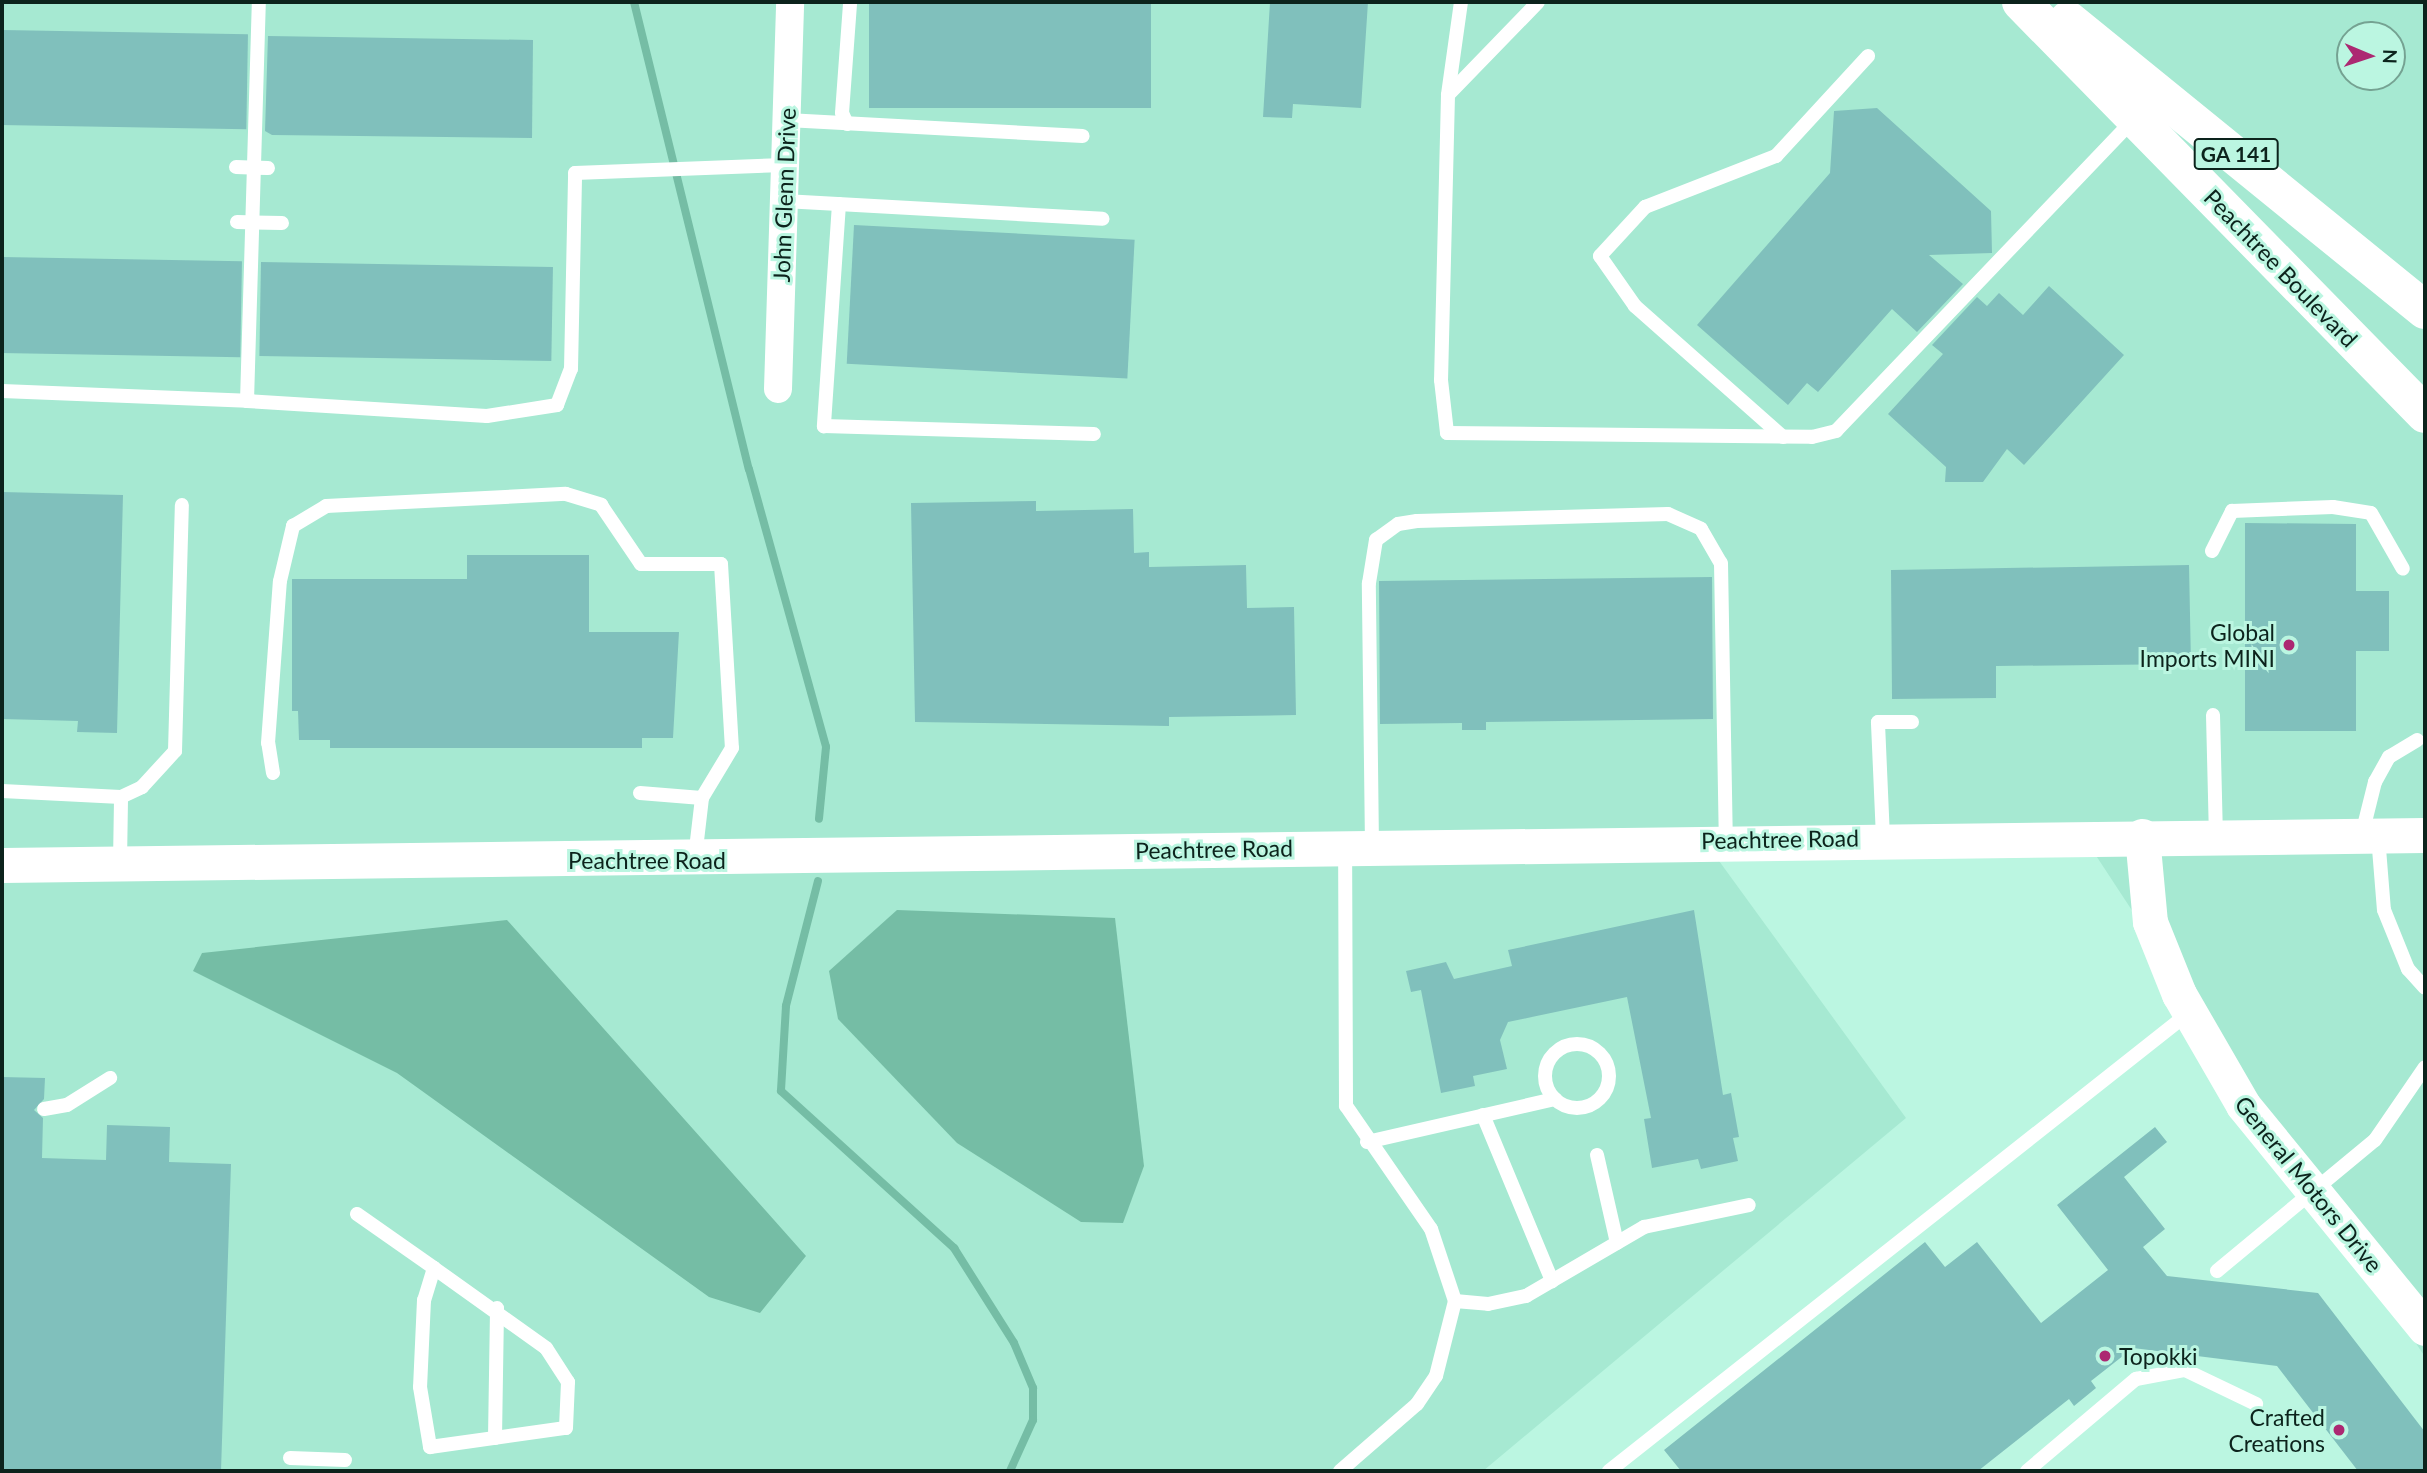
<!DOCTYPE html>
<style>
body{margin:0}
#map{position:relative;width:2427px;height:1473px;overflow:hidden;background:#bbf6e1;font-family:Lato,sans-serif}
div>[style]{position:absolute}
.built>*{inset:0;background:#a6e9d2}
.water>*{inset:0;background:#75bda5}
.stream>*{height:8px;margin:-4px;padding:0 4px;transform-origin:4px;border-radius:4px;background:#75bda5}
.building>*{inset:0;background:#80c0bc;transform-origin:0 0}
.service>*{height:14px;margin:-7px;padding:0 7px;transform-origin:7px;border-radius:7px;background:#fff}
.service>.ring{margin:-7px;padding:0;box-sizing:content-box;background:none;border:14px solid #fff;border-radius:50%}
.minor>*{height:28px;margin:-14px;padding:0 14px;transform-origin:14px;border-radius:14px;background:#fff}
.tertiary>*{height:35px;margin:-17.5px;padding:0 17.5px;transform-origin:17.5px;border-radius:17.5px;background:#fff}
.trunk>*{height:38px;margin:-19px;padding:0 19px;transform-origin:19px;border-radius:19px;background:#fff}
.dots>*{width:19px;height:19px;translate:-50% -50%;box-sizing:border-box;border:4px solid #bbf6e1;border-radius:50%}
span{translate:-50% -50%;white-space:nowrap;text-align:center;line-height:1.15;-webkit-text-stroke:6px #bbf6e1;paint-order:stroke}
.shield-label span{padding:2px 5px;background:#bbf6e1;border:2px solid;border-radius:5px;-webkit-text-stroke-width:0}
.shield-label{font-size:21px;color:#0c231c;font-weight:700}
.street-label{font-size:23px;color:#0c231c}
.poi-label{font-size:23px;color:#0c231c}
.right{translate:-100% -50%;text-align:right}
.left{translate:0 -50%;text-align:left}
.frame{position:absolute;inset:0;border:4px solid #0c231c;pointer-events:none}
.north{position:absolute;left:2336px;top:21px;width:70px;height:70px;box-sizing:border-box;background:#bbf6e1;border:2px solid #75a292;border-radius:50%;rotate:92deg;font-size:19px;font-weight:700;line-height:28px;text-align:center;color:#0c231c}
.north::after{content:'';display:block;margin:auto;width:24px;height:32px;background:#ac2872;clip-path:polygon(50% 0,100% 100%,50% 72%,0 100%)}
</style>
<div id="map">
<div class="built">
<div style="clip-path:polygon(evenodd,2px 2px,2425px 2px,2425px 1357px,2093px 851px,1714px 854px,1906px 1118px,1483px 1471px,2px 1471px,2px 2px,2350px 35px,2392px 35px,2392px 77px,2350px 77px,2350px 35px)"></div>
</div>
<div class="water">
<div style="clip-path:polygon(897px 910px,1115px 918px,1144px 1166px,1123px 1223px,1081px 1222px,957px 1143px,838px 1019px,829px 971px)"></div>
<div style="clip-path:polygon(507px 920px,806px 1256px,760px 1313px,709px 1297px,397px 1073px,193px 971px,202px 953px)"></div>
</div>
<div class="stream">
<div style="left:634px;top:2px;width:481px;rotate:76.2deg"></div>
<div style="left:749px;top:469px;width:288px;rotate:74.5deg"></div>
<div style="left:826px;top:747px;width:72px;rotate:95.6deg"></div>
<div style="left:818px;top:881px;width:129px;rotate:104.4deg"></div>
<div style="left:786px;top:1006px;width:85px;rotate:93.4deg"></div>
<div style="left:781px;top:1091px;width:234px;rotate:42.2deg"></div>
<div style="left:954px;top:1248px;width:112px;rotate:57.7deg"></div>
<div style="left:1014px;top:1343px;width:49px;rotate:67.1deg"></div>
<div style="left:1033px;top:1388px;width:32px;rotate:90deg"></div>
<div style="left:1033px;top:1420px;width:56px;rotate:114.3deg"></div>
</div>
<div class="building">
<div style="left:869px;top:2px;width:282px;height:106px"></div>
<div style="clip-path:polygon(1270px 2px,1368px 2px,1361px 108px,1293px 104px,1292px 118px,1263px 117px)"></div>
<div style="left:2px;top:30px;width:246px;height:95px;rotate:1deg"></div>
<div style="clip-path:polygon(268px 36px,533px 40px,532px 138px,272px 135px,265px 131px)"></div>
<div style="clip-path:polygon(1877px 108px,1991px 211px,1992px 253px,1929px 255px,1963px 284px,1917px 332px,1892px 309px,1818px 392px,1807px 383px,1788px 405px,1697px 325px,1830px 173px,1834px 111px)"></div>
<div style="left:854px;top:225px;width:281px;height:139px;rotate:3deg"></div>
<div style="left:2px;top:257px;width:240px;height:96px;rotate:1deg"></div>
<div style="left:261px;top:262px;width:292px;height:94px;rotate:1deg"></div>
<div style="clip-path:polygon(2049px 286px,2124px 355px,2024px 465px,2007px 449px,1983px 482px,1945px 482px,1946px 467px,1888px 414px,1943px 354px,1932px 345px,1977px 297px,1987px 306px,1999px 293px,2023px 315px)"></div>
<div style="clip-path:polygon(2px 492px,123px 495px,117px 733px,77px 732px,78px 721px,2px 719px)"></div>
<div style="clip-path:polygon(1036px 501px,1036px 511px,1133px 509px,1134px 553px,1149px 552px,1149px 567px,1246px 565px,1247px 608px,1294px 607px,1296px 715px,1169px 717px,1169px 726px,915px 722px,911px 503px)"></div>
<div style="clip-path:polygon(2245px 523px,2356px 524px,2356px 591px,2389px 591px,2389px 651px,2356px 651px,2356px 731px,2245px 731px)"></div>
<div style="clip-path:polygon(467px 555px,589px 555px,589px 632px,679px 632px,673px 738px,642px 738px,642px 748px,330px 748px,330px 740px,299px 740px,298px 711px,292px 711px,292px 579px,467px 579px)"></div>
<div style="clip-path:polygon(2189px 565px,2191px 664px,1996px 666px,1996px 698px,1892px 699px,1891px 570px)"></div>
<div style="clip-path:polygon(1712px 577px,1713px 719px,1486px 722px,1486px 730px,1462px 730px,1462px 723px,1380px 724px,1379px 581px)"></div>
<div style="clip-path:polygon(1694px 910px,1723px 1095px,1731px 1093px,1739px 1137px,1733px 1138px,1738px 1161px,1701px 1169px,1698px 1159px,1652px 1168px,1644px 1119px,1651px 1118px,1627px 997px,1508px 1022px,1500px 1040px,1507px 1069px,1473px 1076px,1475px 1086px,1441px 1093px,1421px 990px,1411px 992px,1406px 971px,1446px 962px,1454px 979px,1512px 966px,1508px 950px)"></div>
<div style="clip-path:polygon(2px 1077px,45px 1078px,44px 1099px,34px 1110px,43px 1118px,42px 1158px,106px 1160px,107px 1125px,170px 1127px,169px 1162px,231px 1164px,221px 1471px,2px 1471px)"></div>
<div style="clip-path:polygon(2155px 1127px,2167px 1142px,2124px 1177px,2165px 1229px,2143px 1247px,2167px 1276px,2318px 1293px,2425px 1432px,2425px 1471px,2358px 1471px,2277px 1366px,2133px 1348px,2091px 1381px,2096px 1388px,2074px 1406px,2069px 1399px,1978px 1471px,1681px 1471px,1664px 1450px,1925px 1242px,1945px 1267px,1977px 1242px,2041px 1323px,2108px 1270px,2057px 1205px)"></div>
</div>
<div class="service">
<div style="left:1461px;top:2px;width:94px;rotate:98deg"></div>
<div style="left:1448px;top:95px;width:285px;rotate:91.4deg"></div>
<div style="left:1441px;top:380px;width:53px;rotate:83.5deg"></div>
<div style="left:1447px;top:433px;width:365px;rotate:0.6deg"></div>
<div style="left:1812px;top:437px;width:25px;rotate:-14deg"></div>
<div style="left:1836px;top:431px;width:431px;rotate:-46.3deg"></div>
<div style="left:1448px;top:95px;width:129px;rotate:-45.9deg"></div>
<div style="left:787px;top:120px;width:296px;rotate:3.1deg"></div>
<div style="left:847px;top:124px;width:12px;rotate:-114deg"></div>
<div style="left:842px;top:113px;width:110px;rotate:-85.8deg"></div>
<div style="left:236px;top:167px;width:32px;rotate:2deg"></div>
<div style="left:784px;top:201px;width:319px;rotate:3.2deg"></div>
<div style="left:839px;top:204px;width:223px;rotate:93.9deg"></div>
<div style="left:824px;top:426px;width:270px;rotate:1.7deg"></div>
<div style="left:237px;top:222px;width:45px;rotate:1.3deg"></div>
<div style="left:2px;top:391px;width:245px;rotate:2.3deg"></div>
<div style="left:247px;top:401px;width:399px;rotate:-88.3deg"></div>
<div style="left:247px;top:401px;width:240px;rotate:3.6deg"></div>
<div style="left:487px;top:416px;width:71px;rotate:-8.9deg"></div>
<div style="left:557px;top:405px;width:39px;rotate:-69deg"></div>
<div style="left:571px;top:369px;width:196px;rotate:-88.8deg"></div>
<div style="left:575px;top:173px;width:210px;rotate:-2.2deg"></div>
<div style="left:1783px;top:437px;width:198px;rotate:-138.5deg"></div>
<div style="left:1635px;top:306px;width:61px;rotate:-125deg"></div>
<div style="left:1600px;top:256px;width:67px;rotate:-47.4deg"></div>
<div style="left:1645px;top:207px;width:141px;rotate:-21.3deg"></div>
<div style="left:1776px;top:156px;width:136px;rotate:-47.4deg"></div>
<div style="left:2212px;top:551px;width:45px;rotate:-63.4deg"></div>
<div style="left:2232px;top:511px;width:101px;rotate:-2.3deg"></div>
<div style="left:2333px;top:507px;width:38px;rotate:9deg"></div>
<div style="left:2371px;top:513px;width:64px;rotate:60.3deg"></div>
<div style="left:2213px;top:715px;width:120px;rotate:88.6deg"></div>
<div style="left:273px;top:773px;width:30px;rotate:-99deg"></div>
<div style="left:268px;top:743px;width:162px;rotate:-85.8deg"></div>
<div style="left:280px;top:581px;width:57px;rotate:-76.7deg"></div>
<div style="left:293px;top:526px;width:39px;rotate:-31deg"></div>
<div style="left:326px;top:506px;width:240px;rotate:-2.9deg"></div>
<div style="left:566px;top:494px;width:37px;rotate:17deg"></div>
<div style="left:601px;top:505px;width:71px;rotate:55.9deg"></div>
<div style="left:641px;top:564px;width:80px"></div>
<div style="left:721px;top:564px;width:184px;rotate:86.6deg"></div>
<div style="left:732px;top:748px;width:58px;rotate:121deg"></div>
<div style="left:2px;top:791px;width:119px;rotate:2.9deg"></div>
<div style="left:121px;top:797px;width:23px;rotate:-25deg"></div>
<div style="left:142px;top:787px;width:49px;rotate:-47.5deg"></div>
<div style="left:175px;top:751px;width:246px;rotate:-88.4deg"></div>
<div style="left:640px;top:793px;width:62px;rotate:4.6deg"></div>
<div style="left:702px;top:798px;width:60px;rotate:96.7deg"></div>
<div style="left:2362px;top:834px;width:54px;rotate:-76deg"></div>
<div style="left:2375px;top:782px;width:29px;rotate:-61deg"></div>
<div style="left:2389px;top:757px;width:33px;rotate:-31deg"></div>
<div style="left:2378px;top:836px;width:74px;rotate:85.4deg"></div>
<div style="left:2384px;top:910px;width:64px;rotate:67.9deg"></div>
<div style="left:2408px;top:969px;width:25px;rotate:48deg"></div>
<div style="left:1883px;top:838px;width:116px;rotate:-92.5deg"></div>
<div style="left:1878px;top:722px;width:34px"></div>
<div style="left:1372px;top:846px;width:263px;rotate:-90.7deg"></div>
<div style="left:1369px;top:583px;width:44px;rotate:-80.8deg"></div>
<div style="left:1376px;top:540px;width:27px;rotate:-36deg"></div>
<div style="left:1398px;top:524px;width:19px;rotate:-9deg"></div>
<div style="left:1417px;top:521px;width:251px;rotate:-1.6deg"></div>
<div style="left:1668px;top:514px;width:36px;rotate:24deg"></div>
<div style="left:1701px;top:529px;width:39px;rotate:60deg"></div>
<div style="left:1721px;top:563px;width:277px;rotate:89deg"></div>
<div style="left:120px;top:863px;width:66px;rotate:-89.1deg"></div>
<div class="ring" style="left:1545px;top:1044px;width:50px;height:50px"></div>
<div style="left:44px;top:1109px;width:23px;rotate:-10deg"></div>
<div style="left:67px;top:1105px;width:51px;rotate:-32.1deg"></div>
<div style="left:1483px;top:1115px;width:180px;rotate:67.4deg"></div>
<div style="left:1367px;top:1142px;width:193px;rotate:-12.9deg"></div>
<div style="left:1597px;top:1155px;width:90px;rotate:77.2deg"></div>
<div style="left:357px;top:1214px;width:94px;rotate:35deg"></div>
<div style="left:434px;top:1268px;width:34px;rotate:107deg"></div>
<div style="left:424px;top:1300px;width:87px;rotate:92.6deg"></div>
<div style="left:420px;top:1387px;width:61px;rotate:80.5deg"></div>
<div style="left:430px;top:1447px;width:137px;rotate:-8deg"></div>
<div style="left:566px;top:1428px;width:46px;rotate:-87.5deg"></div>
<div style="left:568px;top:1382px;width:40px;rotate:-122.9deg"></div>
<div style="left:546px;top:1348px;width:138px;rotate:-144.5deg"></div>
<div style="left:2217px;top:1271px;width:205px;rotate:-39.7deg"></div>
<div style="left:2375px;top:1140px;width:88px;rotate:-55.6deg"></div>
<div style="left:1455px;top:1301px;width:33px;rotate:5deg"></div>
<div style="left:1488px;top:1304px;width:39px;rotate:-12deg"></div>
<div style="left:1526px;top:1296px;width:137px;rotate:-30.3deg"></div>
<div style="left:1644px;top:1227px;width:107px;rotate:-11.8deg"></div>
<div style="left:495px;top:1438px;width:130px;rotate:-89.1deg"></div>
<div style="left:290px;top:1458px;width:55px;rotate:2.1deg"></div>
<div style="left:1340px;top:1471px;width:102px;rotate:-41deg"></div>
<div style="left:1417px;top:1404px;width:34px;rotate:-56deg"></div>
<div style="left:1436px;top:1376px;width:77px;rotate:-75.8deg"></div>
<div style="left:1455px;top:1301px;width:76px;rotate:-108.4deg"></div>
<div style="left:1431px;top:1229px;width:150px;rotate:-124.6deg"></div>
<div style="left:1346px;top:1106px;width:258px;rotate:-90.2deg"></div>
<div style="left:1609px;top:1471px;width:740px;rotate:-38.31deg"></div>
<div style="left:2027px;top:1471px;width:143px;rotate:-40.2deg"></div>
<div style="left:2136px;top:1379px;width:50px;rotate:-10.4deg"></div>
<div style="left:2185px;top:1370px;width:79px;rotate:25.6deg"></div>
</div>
<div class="minor">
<div style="left:778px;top:389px;width:387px;rotate:-88.2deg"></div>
</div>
<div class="tertiary">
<div style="left:2142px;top:836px;width:86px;rotate:84.7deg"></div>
<div style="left:2150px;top:922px;width:78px;rotate:68.1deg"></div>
<div style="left:2179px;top:994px;width:128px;rotate:60deg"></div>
<div style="left:2243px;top:1105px;width:288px;rotate:50.8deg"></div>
<div style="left:2px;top:865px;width:2423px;rotate:-0.71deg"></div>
</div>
<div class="trunk">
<div style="left:2021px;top:2px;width:577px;rotate:45.56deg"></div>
<div style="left:2068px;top:20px;width:460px;rotate:39.1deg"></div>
</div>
<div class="dots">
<div style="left:2289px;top:645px;background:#ac2872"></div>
<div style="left:2105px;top:1356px;background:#ac2872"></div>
<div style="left:2339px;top:1430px;background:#ac2872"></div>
</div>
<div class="shield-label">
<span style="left:2236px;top:154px">GA 141</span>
</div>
<div class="street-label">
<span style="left:784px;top:195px;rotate:-88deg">John Glenn Drive</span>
<span style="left:2281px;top:268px;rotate:46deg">Peachtree Boulevard</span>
<span style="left:1780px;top:839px;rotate:-1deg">Peachtree Road</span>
<span style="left:1214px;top:849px;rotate:-1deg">Peachtree Road</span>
<span style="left:647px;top:860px">Peachtree Road</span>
<span style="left:2309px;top:1184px;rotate:51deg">General Motors Drive</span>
</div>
<div class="poi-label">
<span class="right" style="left:2275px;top:645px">Global<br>Imports MINI</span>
<span class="left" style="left:2119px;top:1356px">Topokki</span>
<span class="right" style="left:2325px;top:1430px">Crafted<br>Creations</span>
</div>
<div class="frame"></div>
<div class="north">N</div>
</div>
